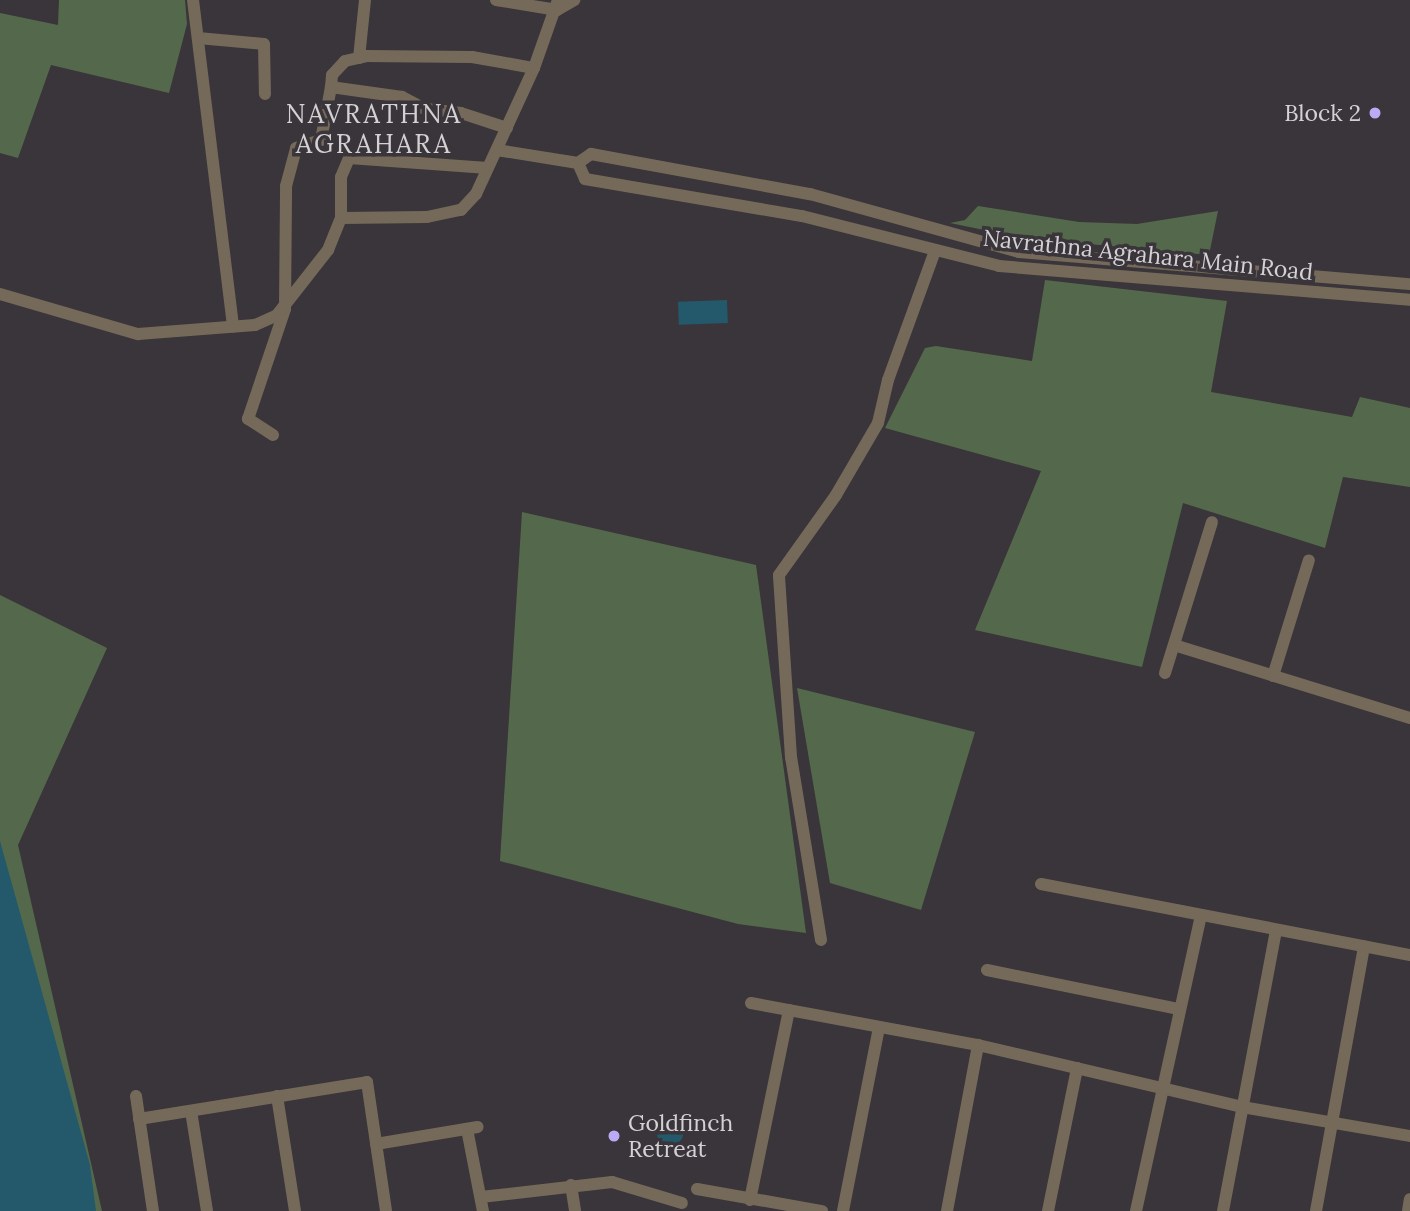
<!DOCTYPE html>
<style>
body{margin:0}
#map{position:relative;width:1410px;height:1211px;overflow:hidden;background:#3a353a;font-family:Lora,serif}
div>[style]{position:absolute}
.green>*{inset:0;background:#54694b}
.water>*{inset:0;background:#24596b;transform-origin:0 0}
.round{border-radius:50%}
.minor>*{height:12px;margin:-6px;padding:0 6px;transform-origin:6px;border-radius:6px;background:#756a5a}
.dots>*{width:19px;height:19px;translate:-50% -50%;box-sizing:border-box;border:4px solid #3a353a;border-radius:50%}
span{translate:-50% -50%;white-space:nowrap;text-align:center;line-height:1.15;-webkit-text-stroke:7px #3a353a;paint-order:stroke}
.poi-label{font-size:23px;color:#d4d1d4}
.right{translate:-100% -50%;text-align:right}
.left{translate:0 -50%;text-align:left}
.street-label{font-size:23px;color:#d4d1d4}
.quarter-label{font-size:26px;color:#d4d1d4;letter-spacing:2px}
</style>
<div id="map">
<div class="green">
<div style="clip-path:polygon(59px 0,185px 0,187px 24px,169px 93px,51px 65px,18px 158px,0 153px,0 13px,58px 25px)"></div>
<div style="clip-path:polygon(978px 206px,1079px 222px,1137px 224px,1218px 211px,1209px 255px,1023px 238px,950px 223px,965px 220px)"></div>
<div style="clip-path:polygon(1045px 280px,1227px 301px,1211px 392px,1352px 417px,1360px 397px,1410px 408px,1410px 487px,1343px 477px,1325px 548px,1183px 503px,1142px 667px,975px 630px,1041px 471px,885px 428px,925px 348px,936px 346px,1032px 361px)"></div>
<div style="clip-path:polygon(522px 512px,756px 565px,806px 933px,738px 924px,500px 861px)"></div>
<div style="clip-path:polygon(0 595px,107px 648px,18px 845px,102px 1211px,0 1211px)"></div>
<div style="clip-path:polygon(797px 688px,975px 732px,921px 910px,830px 883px)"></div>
</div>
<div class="water">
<div style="left:727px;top:300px;width:23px;height:49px;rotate:88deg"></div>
<div style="clip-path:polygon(0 841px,90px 1165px,96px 1211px,0 1211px)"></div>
<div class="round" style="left:657px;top:1120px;width:26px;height:26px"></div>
</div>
<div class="minor">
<div style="left:193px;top:0;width:329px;rotate:83deg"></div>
<div style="left:496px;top:0;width:62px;rotate:9.3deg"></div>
<div style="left:557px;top:10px;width:20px;rotate:-30deg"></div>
<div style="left:198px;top:38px;width:66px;rotate:5.2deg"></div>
<div style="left:264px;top:44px;width:50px;rotate:88.9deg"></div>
<div style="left:359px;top:58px;width:58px;rotate:-84.1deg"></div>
<div style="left:507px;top:128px;width:48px;rotate:-161.9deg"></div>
<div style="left:461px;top:113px;width:38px;rotate:-173deg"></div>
<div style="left:423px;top:108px;width:24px;rotate:-152deg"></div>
<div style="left:402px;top:97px;width:72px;rotate:-172deg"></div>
<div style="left:331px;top:87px;width:12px;rotate:-85deg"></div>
<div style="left:332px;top:75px;width:19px;rotate:-47deg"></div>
<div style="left:345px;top:61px;width:22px;rotate:-13deg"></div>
<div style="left:366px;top:56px;width:106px;rotate:0.5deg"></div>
<div style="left:472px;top:57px;width:63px;rotate:10.1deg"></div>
<div style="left:497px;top:150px;width:82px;rotate:9.1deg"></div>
<div style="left:578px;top:163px;width:16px;rotate:-35deg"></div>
<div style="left:591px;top:154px;width:223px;rotate:10.4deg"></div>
<div style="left:810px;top:194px;width:217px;rotate:15.5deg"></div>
<div style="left:1019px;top:252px;width:392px;rotate:4.7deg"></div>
<div style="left:578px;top:163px;width:17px;rotate:66deg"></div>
<div style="left:585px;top:179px;width:220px;rotate:9.7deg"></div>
<div style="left:802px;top:216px;width:203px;rotate:14.2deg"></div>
<div style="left:999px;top:266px;width:412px;rotate:4.7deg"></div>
<div style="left:341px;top:218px;width:41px;rotate:-90deg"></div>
<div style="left:341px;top:177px;width:21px;rotate:-67deg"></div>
<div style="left:349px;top:158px;width:139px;rotate:4.1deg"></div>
<div style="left:0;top:294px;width:144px;rotate:16.2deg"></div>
<div style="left:138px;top:334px;width:117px;rotate:-4.4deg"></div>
<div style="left:255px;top:325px;width:24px;rotate:-24deg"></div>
<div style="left:277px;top:315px;width:83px;rotate:-51.9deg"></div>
<div style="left:328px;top:250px;width:35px;rotate:-68deg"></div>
<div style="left:341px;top:218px;width:86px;rotate:-0.7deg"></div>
<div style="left:427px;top:217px;width:35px;rotate:-12deg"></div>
<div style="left:461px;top:210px;width:22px;rotate:-47deg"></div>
<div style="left:476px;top:194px;width:139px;rotate:-65.3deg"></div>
<div style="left:534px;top:68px;width:72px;rotate:-70.6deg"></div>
<div style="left:273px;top:435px;width:30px;rotate:-147deg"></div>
<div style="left:248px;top:419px;width:116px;rotate:-71.4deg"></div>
<div style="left:285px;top:309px;width:123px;rotate:-89.5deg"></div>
<div style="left:286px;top:186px;width:39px;rotate:-75deg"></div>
<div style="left:296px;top:148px;width:26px;rotate:-18deg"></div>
<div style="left:321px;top:140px;width:54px;rotate:-79.3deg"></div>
<div style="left:1174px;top:645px;width:247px;rotate:17.2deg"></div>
<div style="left:1165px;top:673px;width:158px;rotate:-72.7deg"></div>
<div style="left:1273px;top:676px;width:121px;rotate:-72.8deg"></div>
<div style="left:1041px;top:884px;width:376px;rotate:10.9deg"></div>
<div style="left:821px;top:940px;width:185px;rotate:-99.3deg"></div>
<div style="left:791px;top:757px;width:182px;rotate:-93.8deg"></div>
<div style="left:779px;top:575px;width:98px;rotate:-54.5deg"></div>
<div style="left:836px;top:495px;width:83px;rotate:-59.7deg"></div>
<div style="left:878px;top:423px;width:44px;rotate:-76.9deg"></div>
<div style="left:888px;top:380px;width:137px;rotate:-70deg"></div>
<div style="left:987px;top:970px;width:196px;rotate:11.5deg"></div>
<div style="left:751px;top:1003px;width:231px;rotate:10.5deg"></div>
<div style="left:978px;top:1045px;width:271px;rotate:13.2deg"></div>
<div style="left:1242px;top:1107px;width:170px;rotate:9.8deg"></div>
<div style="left:136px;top:1096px;width:116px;rotate:81.6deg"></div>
<div style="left:277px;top:1096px;width:116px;rotate:81.1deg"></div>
<div style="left:191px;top:1111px;width:101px;rotate:80.9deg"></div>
<div style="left:139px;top:1119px;width:231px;rotate:-9.2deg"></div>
<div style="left:367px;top:1082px;width:130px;rotate:81.6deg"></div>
<div style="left:467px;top:1129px;width:84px;rotate:79deg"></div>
<div style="left:376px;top:1144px;width:103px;rotate:-9.5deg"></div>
<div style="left:571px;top:1185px;width:26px;rotate:81deg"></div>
<div style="left:697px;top:1189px;width:127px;rotate:10deg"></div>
<div style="left:481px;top:1197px;width:132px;rotate:-6.5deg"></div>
<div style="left:612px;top:1182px;width:73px;rotate:16.7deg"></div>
<div style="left:750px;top:1200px;width:194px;rotate:-78.4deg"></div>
<div style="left:843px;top:1211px;width:187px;rotate:-78.9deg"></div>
<div style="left:947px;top:1211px;width:169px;rotate:-79.4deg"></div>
<div style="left:1048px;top:1211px;width:146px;rotate:-78.5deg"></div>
<div style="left:1136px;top:1211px;width:303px;rotate:-77.6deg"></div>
<div style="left:1223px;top:1211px;width:286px;rotate:-79.3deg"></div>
<div style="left:1316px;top:1211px;width:269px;rotate:-79.7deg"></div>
<div style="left:1408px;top:1211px;width:12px;rotate:-81deg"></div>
</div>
<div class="dots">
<div style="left:1375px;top:113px;background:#bcaaf5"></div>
<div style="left:614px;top:1136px;background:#bcaaf5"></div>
</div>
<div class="poi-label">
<span class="right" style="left:1361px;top:113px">Block 2</span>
<span class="left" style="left:628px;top:1136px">Goldfinch<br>Retreat</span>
</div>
<div class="street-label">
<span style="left:1148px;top:255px;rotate:6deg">Navrathna Agrahara Main Road</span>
</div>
<div class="quarter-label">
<span style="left:374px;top:129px">NAVRATHNA<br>AGRAHARA</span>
</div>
</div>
